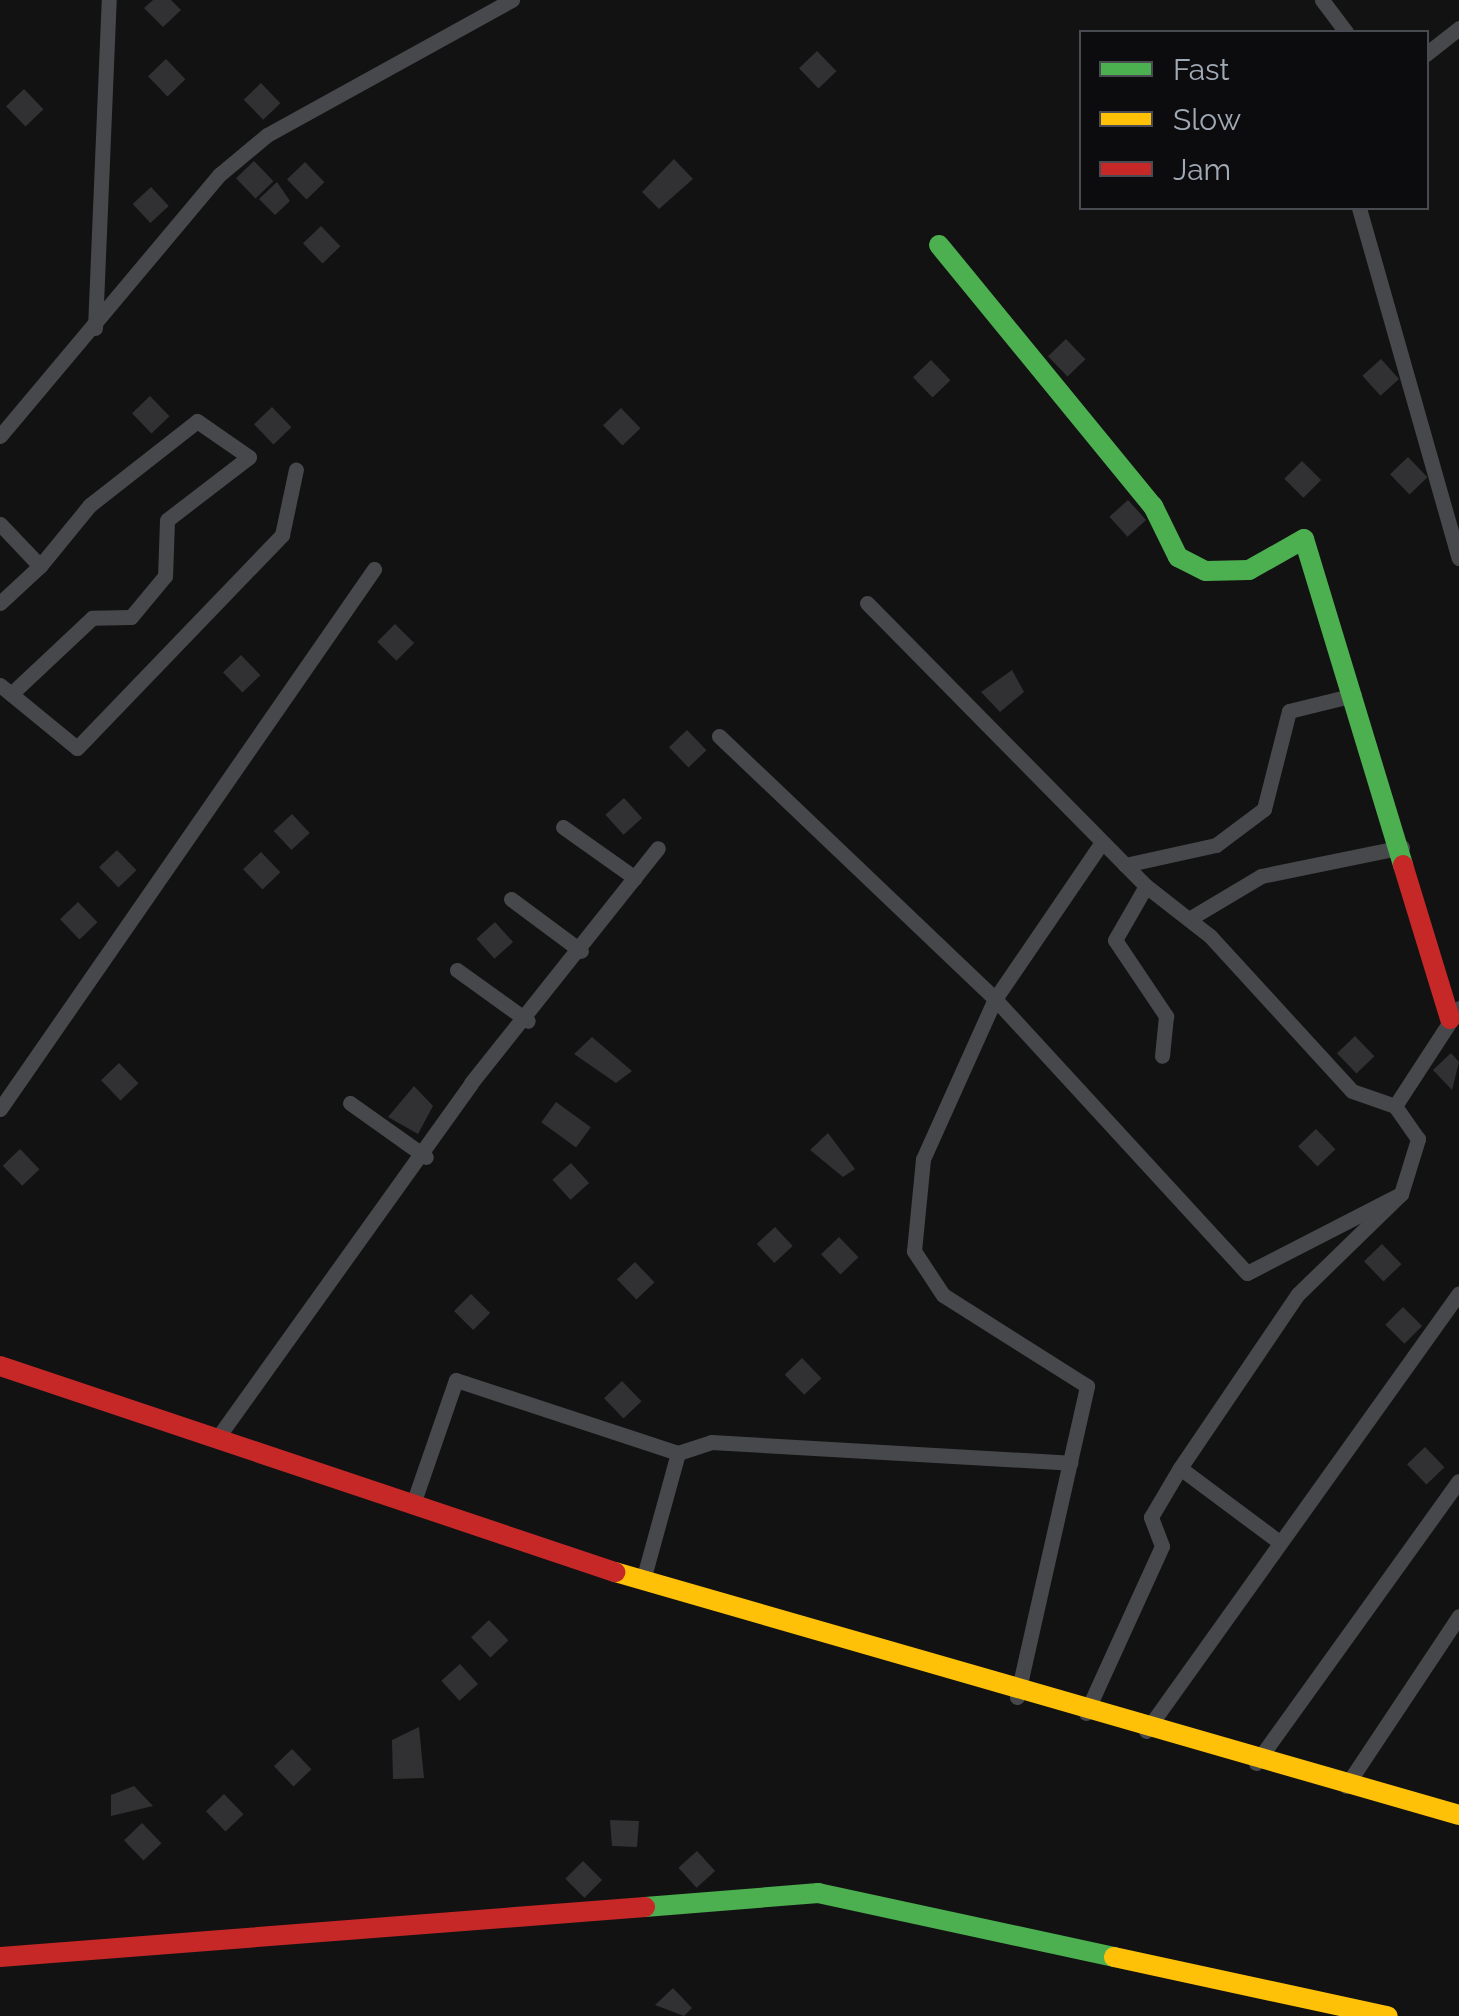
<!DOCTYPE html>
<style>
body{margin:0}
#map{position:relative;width:1459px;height:2016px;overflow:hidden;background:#121212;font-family:Raleway,sans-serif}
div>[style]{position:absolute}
.building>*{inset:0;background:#313133;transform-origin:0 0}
.street>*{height:15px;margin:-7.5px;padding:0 7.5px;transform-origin:7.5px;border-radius:7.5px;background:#46484b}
.fast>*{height:20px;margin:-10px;padding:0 10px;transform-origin:10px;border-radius:10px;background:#4caf50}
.slow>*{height:20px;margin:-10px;padding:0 10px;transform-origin:10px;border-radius:10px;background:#ffc107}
.jam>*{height:20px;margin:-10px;padding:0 10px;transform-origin:10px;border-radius:10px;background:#c62828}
span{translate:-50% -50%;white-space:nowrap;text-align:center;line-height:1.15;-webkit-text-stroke:10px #0c0c0e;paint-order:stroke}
.legend{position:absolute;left:1079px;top:30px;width:350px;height:180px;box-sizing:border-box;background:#0c0c0e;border:2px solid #484b51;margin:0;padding:12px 18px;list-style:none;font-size:30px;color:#a1a9b5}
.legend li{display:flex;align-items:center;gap:20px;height:50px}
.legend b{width:50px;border:2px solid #484b51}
</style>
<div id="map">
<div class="building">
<div style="clip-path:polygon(153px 0,171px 0,181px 10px,163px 27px,144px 8px)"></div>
<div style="left:817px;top:51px;width:28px;height:25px;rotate:46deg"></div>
<div style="left:166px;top:59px;width:28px;height:25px;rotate:46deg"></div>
<div style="left:261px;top:83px;width:28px;height:24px;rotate:46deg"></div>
<div style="left:24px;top:89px;width:28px;height:25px;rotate:46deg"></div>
<div style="clip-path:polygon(674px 159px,693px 179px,659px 209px,642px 192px)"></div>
<div style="left:254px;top:161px;width:28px;height:25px;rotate:46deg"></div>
<div style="left:305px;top:162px;width:28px;height:25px;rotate:46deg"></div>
<div style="clip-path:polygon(277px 182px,290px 201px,275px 215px,259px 199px)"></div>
<div style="left:151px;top:187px;width:26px;height:25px;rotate:47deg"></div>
<div style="left:321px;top:226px;width:28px;height:25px;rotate:46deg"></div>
<div style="left:1066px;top:339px;width:28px;height:25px;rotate:46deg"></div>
<div style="left:1381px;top:359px;width:27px;height:25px;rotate:48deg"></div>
<div style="left:931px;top:360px;width:28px;height:25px;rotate:46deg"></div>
<div style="left:150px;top:396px;width:28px;height:25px;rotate:46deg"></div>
<div style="left:272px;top:407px;width:28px;height:25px;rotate:46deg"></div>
<div style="left:621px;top:408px;width:28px;height:25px;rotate:46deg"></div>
<div style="left:1408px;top:457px;width:28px;height:25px;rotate:46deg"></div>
<div style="left:1302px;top:461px;width:27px;height:25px;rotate:45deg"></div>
<div style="left:1128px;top:500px;width:27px;height:25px;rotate:48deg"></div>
<div style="left:395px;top:624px;width:27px;height:25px;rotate:45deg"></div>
<div style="left:241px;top:655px;width:28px;height:25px;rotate:46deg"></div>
<div style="clip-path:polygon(1012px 670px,1024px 692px,1000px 712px,981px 692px)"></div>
<div style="left:687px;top:730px;width:28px;height:25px;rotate:46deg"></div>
<div style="left:624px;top:798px;width:27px;height:25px;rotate:48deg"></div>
<div style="left:292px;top:814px;width:26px;height:25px;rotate:47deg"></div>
<div style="left:117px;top:850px;width:28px;height:25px;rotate:46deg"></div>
<div style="left:261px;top:852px;width:28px;height:25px;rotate:46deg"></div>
<div style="left:78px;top:902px;width:28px;height:25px;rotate:46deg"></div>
<div style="left:495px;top:922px;width:27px;height:25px;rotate:48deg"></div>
<div style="left:1355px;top:1036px;width:28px;height:25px;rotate:46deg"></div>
<div style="clip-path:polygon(592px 1037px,632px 1071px,616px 1083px,574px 1054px)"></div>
<div style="clip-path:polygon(1451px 1053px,1459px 1062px,1452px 1090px,1433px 1070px)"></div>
<div style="left:119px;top:1063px;width:28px;height:25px;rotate:46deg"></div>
<div style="clip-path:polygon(414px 1086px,433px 1106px,418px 1134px,388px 1117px)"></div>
<div style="left:556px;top:1102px;width:43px;height:25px;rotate:36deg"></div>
<div style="left:1316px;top:1129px;width:28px;height:25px;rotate:46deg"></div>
<div style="clip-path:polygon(828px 1133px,855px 1169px,843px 1177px,810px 1150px)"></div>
<div style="left:20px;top:1149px;width:28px;height:24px;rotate:46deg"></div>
<div style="left:571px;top:1163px;width:27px;height:25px;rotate:48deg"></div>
<div style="left:775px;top:1227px;width:26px;height:25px;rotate:47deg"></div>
<div style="left:839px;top:1237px;width:28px;height:25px;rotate:46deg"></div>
<div style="left:1382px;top:1244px;width:28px;height:25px;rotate:46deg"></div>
<div style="left:635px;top:1262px;width:28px;height:25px;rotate:46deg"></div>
<div style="left:471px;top:1294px;width:27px;height:24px;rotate:45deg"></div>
<div style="left:1403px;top:1307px;width:27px;height:25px;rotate:45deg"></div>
<div style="left:802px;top:1358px;width:28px;height:24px;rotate:46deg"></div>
<div style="left:622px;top:1381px;width:28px;height:25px;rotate:46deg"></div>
<div style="left:1425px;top:1447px;width:28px;height:25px;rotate:46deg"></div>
<div style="left:489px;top:1620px;width:28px;height:25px;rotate:46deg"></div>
<div style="left:460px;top:1664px;width:27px;height:25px;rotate:48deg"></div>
<div style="clip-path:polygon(419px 1727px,424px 1778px,393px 1779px,392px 1740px)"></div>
<div style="left:292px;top:1749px;width:28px;height:25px;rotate:46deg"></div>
<div style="clip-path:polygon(134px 1786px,153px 1806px,111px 1816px,111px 1795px)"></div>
<div style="left:224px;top:1794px;width:28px;height:25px;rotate:46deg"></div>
<div style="clip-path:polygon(610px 1820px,639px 1821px,637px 1847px,612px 1846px)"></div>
<div style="left:142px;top:1823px;width:28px;height:25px;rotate:46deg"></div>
<div style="left:697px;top:1851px;width:27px;height:25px;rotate:48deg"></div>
<div style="left:583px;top:1861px;width:27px;height:25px;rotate:45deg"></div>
<div style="clip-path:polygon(673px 1988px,692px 2008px,684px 2016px,655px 2005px)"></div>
</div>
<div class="street">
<div style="left:1322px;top:0;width:40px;rotate:53deg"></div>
<div style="left:1426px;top:54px;width:42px;rotate:-38.2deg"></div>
<div style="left:1359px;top:208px;width:364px;rotate:74.1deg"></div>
<div style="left:95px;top:328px;width:328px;rotate:-87.6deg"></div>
<div style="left:0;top:436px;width:341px;rotate:-50deg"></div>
<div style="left:219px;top:175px;width:62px;rotate:-39.8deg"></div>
<div style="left:267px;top:135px;width:280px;rotate:-28.9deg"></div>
<div style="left:0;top:524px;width:58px;rotate:46.4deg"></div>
<div style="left:40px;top:566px;width:79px;rotate:-50.7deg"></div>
<div style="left:90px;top:505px;width:136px;rotate:-38.1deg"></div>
<div style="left:197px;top:421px;width:63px;rotate:34.7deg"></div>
<div style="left:249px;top:457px;width:103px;rotate:142.5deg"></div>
<div style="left:167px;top:520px;width:56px;rotate:92deg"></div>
<div style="left:165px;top:576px;width:53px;rotate:129.7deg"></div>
<div style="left:131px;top:617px;width:39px;rotate:179deg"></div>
<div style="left:92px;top:618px;width:111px;rotate:136.8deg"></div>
<div style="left:0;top:603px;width:54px;rotate:-42.8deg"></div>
<div style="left:867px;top:603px;width:397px;rotate:45.4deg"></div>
<div style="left:1146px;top:886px;width:81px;rotate:38deg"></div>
<div style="left:1210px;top:936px;width:210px;rotate:47.5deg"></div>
<div style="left:1352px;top:1091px;width:46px;rotate:19.2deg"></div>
<div style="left:0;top:685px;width:99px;rotate:39.3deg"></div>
<div style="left:77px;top:748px;width:296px;rotate:-46.1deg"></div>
<div style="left:282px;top:535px;width:67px;rotate:-78deg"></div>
<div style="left:719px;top:736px;width:381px;rotate:43.6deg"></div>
<div style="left:995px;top:999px;width:372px;rotate:47.4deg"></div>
<div style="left:1247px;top:1273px;width:173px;rotate:-27.2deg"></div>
<div style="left:563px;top:827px;width:88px;rotate:35.3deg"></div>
<div style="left:1125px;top:865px;width:93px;rotate:-12.4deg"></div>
<div style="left:1216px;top:845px;width:60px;rotate:-36.9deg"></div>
<div style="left:1264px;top:809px;width:101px;rotate:-75.7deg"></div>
<div style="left:1289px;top:711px;width:67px;rotate:-13.8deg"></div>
<div style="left:1146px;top:886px;width:62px;rotate:119.9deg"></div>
<div style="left:1115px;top:940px;width:92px;rotate:56.1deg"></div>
<div style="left:1166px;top:1016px;width:40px;rotate:95.7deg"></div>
<div style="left:511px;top:899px;width:87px;rotate:36.6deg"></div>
<div style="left:1189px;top:919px;width:84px;rotate:-30.8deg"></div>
<div style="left:1261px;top:876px;width:144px;rotate:-11.6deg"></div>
<div style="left:457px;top:970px;width:87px;rotate:35.7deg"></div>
<div style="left:350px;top:1103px;width:93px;rotate:35.4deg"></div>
<div style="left:0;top:1109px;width:657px;rotate:-55.29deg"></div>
<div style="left:218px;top:1437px;width:435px;rotate:-54.4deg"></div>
<div style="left:471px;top:1083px;width:300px;rotate:-51.5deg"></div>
<div style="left:1180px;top:1468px;width:210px;rotate:-55.9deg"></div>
<div style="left:1298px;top:1294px;width:144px;rotate:-44.2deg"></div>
<div style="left:1401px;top:1194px;width:58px;rotate:-72.8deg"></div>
<div style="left:1418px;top:1139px;width:40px;rotate:-124.9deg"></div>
<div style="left:1395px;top:1106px;width:117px;rotate:-56.9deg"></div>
<div style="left:414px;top:1501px;width:128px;rotate:-70.9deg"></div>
<div style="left:456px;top:1380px;width:234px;rotate:18.2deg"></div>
<div style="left:678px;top:1453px;width:35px;rotate:-18deg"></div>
<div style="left:711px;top:1442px;width:360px;rotate:3.3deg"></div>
<div style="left:643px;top:1580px;width:132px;rotate:-74.6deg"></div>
<div style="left:1017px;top:1697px;width:319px;rotate:-77.3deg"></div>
<div style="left:1087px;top:1386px;width:170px;rotate:-147.7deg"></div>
<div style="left:943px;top:1295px;width:53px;rotate:-123.4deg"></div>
<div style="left:914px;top:1251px;width:92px;rotate:-84.4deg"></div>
<div style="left:923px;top:1159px;width:175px;rotate:-65.8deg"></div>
<div style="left:995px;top:999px;width:190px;rotate:-55.7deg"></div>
<div style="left:1086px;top:1713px;width:183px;rotate:-65.5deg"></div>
<div style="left:1162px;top:1546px;width:31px;rotate:-111deg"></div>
<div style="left:1151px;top:1517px;width:57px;rotate:-59.4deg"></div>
<div style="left:1180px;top:1468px;width:122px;rotate:36.7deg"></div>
<div style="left:1146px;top:1731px;width:538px;rotate:-54.45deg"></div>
<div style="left:1256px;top:1763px;width:347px;rotate:-54.3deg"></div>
<div style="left:1346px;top:1786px;width:204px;rotate:-56.4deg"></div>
</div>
<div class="fast">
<div style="left:939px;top:245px;width:338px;rotate:50.7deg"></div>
<div style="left:1153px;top:506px;width:57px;rotate:63.9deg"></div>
<div style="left:1178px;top:557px;width:31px;rotate:27deg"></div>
<div style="left:1206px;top:571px;width:43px;rotate:-1.3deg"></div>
<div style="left:1249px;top:570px;width:63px;rotate:-29.4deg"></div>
<div style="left:1304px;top:539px;width:341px;rotate:73.1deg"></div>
<div style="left:645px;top:1907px;width:174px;rotate:-4.6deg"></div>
<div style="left:818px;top:1893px;width:303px;rotate:12.2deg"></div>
</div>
<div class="slow">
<div style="left:615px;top:1572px;width:878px;rotate:16.06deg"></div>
<div style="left:1114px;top:1957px;width:280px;rotate:12.2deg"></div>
</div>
<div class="jam">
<div style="left:1403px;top:865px;width:161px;rotate:73deg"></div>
<div style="left:0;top:1366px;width:649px;rotate:18.52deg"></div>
<div style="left:0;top:1957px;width:647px;rotate:-4.43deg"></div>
</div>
<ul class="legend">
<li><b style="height:12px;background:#4caf50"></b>Fast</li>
<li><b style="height:12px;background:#ffc107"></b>Slow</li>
<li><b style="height:12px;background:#c62828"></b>Jam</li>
</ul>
</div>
